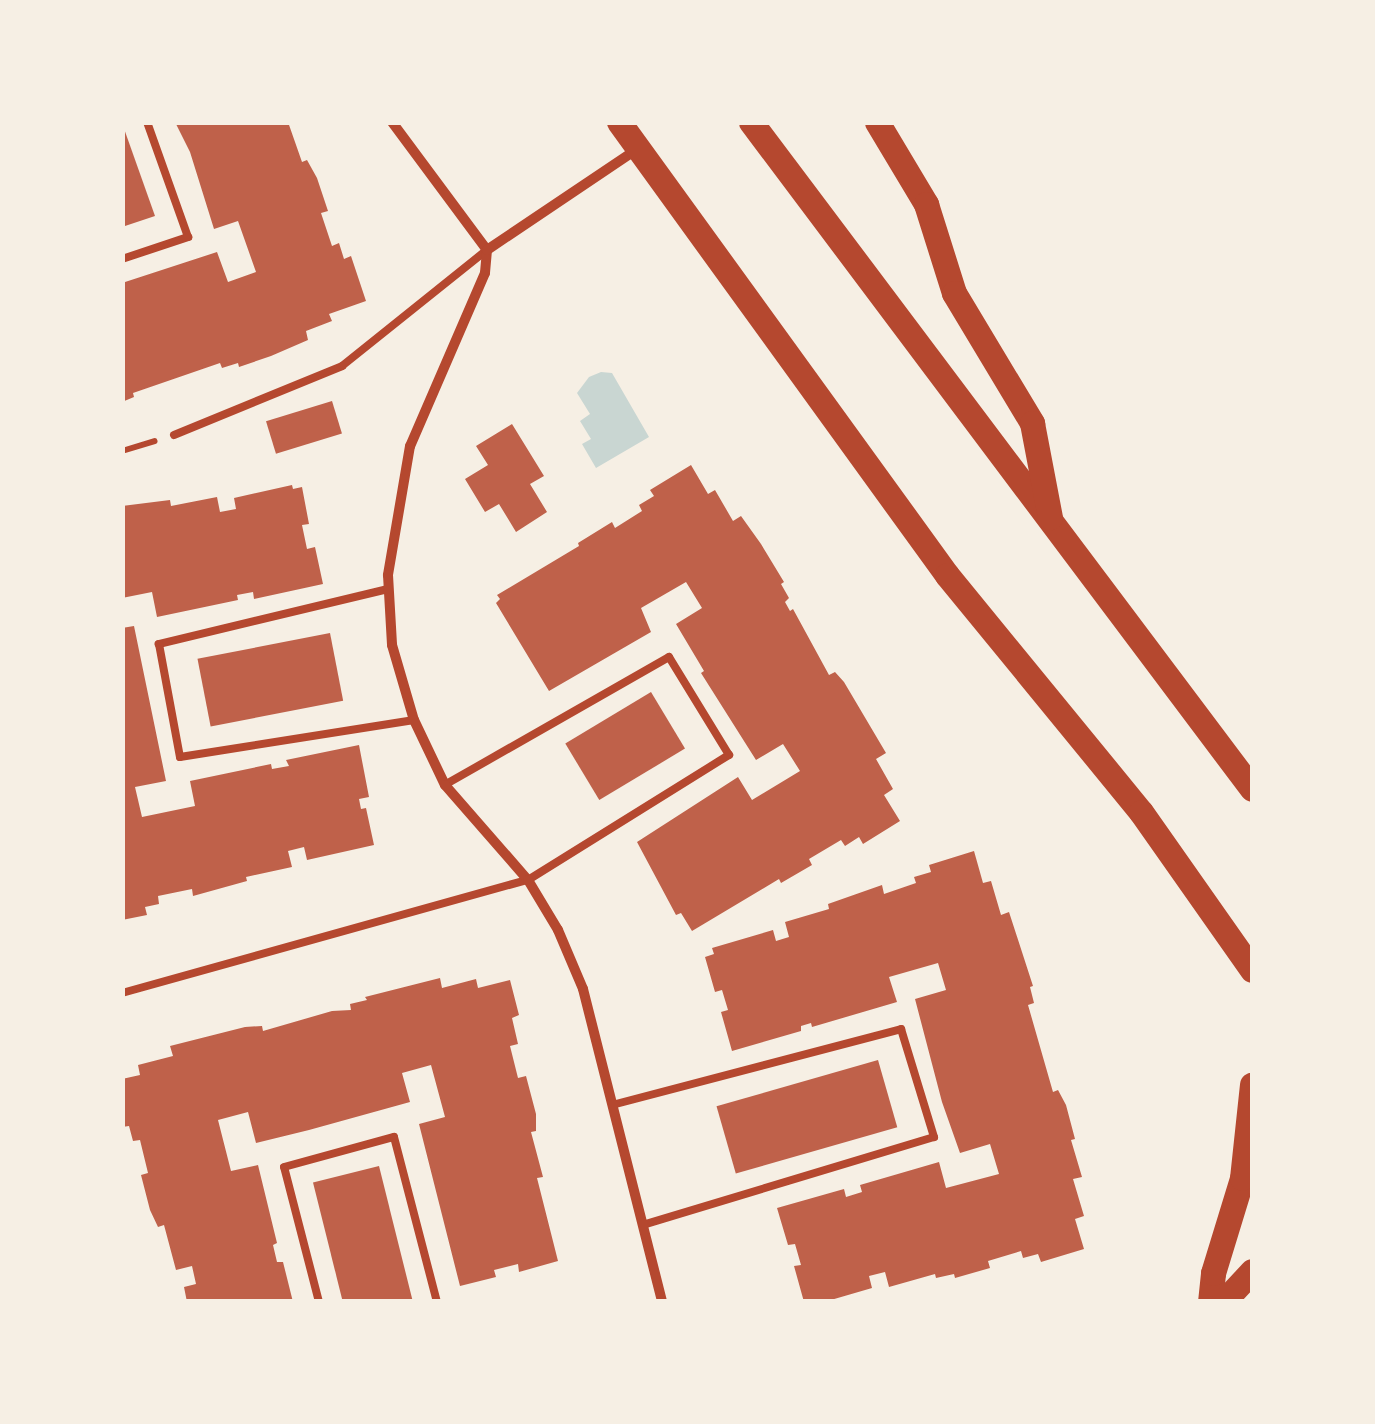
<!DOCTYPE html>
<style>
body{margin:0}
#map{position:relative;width:1375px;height:1424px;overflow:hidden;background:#f6efe4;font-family:Barlow,sans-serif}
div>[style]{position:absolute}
.water>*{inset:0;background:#c9d6d2}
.building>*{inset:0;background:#bf614a;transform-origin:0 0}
.path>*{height:6px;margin:-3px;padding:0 3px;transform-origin:3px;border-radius:3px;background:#b5482f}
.service>*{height:8px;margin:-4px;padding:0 4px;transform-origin:4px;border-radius:4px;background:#b5482f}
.minor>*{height:10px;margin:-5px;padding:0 5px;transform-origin:5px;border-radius:5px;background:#b5482f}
.primary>*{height:25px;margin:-12.5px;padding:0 12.5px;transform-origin:12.5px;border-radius:12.5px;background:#b5482f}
span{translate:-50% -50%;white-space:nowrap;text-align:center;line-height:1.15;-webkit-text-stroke:10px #f6efe4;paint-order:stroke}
.frame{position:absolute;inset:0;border:125px solid #f6efe4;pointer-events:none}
</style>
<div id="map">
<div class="water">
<div style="clip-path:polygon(601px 372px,612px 373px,649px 437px,596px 468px,582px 444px,591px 439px,580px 421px,590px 414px,577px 393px,589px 377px)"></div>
</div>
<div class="building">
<div style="clip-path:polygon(175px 122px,288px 122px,302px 162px,307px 160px,317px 178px,328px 211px,321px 213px,332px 246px,339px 243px,344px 259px,351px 256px,366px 301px,329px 314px,332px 321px,306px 331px,308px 340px,271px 356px,239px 367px,238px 363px,222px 368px,220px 363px,133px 393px,134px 397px,122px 402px,122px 283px,217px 252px,228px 282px,256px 272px,238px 221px,214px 229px,190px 152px)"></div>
<div style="clip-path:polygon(122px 123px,155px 216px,122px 227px)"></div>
<div style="left:332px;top:401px;width:34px;height:69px;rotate:73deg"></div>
<div style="clip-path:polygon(512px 424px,544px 476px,530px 484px,547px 512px,516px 532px,499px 504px,485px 512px,465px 479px,488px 465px,476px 446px)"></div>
<div style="clip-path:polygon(691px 465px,708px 494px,715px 490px,733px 521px,741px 516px,761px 544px,784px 582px,781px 584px,789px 598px,785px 602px,790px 611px,793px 609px,829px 675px,835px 672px,844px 682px,886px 753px,876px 759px,893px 789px,884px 795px,900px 821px,863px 844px,859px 837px,845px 846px,841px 840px,809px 859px,812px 865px,781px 883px,779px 879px,692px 931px,681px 913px,676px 915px,637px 842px,738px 777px,752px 800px,800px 771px,783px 744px,756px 760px,701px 673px,704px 671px,676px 624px,702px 608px,686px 582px,641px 608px,651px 632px,549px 691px,496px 603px,500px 599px,497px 595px,579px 546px,578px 543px,612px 522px,615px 528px,642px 511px,639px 505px,654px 496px,650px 490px)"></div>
<div style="clip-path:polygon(292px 485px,293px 489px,302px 487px,309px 524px,302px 525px,307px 549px,315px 547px,323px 584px,254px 599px,253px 592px,237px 595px,238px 600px,157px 617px,152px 592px,122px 598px,122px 506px,170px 500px,171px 506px,217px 497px,220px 512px,236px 509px,234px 498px)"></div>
<div style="clip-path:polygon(134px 626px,166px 781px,135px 787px,142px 817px,195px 806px,190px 781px,271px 764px,272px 769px,289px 766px,286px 760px,359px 745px,369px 797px,359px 799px,361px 809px,366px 808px,374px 845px,307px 860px,304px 847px,288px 851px,292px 867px,246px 877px,247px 881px,193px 896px,192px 889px,158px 896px,159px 904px,145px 907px,147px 915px,122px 920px,122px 628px)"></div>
<div style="left:330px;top:633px;width:69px;height:135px;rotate:79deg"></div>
<div style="left:651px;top:692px;width:66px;height:100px;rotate:59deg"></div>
<div style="clip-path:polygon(974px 851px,983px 883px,991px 881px,1001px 915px,1009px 912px,1033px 986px,1030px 987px,1034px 1003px,1028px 1005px,1053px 1092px,1058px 1090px,1066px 1105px,1075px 1139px,1071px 1140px,1082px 1177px,1073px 1179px,1084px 1216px,1075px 1219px,1084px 1249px,1041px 1262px,1038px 1254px,1023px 1258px,1021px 1251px,988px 1261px,990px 1268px,955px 1278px,954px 1274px,936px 1278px,935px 1274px,889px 1287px,885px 1272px,869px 1276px,872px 1288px,824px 1302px,804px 1302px,794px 1266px,801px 1265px,795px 1244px,788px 1245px,777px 1208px,844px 1189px,846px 1197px,862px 1192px,860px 1185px,939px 1162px,946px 1188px,999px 1174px,990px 1144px,960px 1153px,942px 1102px,915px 999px,946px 990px,938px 963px,889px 977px,897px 1002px,812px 1027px,811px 1023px,801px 1026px,801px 1031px,732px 1051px,721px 1012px,728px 1010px,722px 990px,715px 992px,705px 957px,714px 954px,712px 948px,773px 930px,776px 941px,789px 937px,785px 922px,829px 909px,828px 904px,882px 885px,884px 894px,916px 883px,914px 877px,931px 872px,929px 865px)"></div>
<div style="clip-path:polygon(440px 978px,442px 988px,476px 979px,478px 988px,510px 980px,519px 1015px,512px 1018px,518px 1044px,510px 1046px,518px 1078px,526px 1076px,536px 1114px,536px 1131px,531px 1132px,543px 1177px,537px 1178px,558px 1261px,519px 1272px,518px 1264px,494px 1270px,496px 1277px,460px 1286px,419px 1124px,445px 1117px,431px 1065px,402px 1073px,410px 1102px,309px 1130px,256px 1143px,248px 1112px,218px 1120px,231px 1171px,258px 1165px,277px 1243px,273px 1245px,277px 1262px,283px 1262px,293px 1302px,187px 1302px,184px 1287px,196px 1284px,192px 1266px,176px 1270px,164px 1225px,158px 1227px,150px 1210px,141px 1175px,148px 1173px,140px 1140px,133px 1141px,129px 1126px,122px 1127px,122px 1079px,140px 1075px,138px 1065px,173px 1056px,170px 1046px,245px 1027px,262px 1026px,263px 1031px,332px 1011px,351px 1010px,350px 1004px,367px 1000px,365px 997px)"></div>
<div style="left:878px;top:1060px;width:70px;height:168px;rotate:74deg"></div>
<div style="left:379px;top:1166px;width:140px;height:68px;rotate:76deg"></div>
</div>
<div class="path">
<div style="left:122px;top:451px;width:34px;rotate:-17deg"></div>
</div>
<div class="service">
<div style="left:122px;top:259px;width:70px;rotate:-18.4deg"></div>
<div style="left:188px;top:237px;width:122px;rotate:-109.6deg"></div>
<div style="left:174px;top:435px;width:182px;rotate:-22.3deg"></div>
<div style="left:342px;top:366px;width:186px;rotate:-38.7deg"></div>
<div style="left:388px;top:589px;width:236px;rotate:166.5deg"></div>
<div style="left:159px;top:644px;width:115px;rotate:79.5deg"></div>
<div style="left:180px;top:757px;width:237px;rotate:-9deg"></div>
<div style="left:122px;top:993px;width:421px;rotate:-15.6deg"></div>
<div style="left:528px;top:880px;width:237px;rotate:-31.9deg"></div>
<div style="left:729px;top:755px;width:115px;rotate:-121.5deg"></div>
<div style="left:669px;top:657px;width:258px;rotate:150.3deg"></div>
<div style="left:612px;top:1105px;width:299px;rotate:-14.7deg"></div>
<div style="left:901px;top:1029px;width:113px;rotate:73deg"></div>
<div style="left:934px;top:1137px;width:304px;rotate:163.2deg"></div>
<div style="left:319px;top:1302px;width:139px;rotate:-104.5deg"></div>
<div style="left:284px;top:1167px;width:114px;rotate:-15.3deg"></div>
<div style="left:394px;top:1137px;width:171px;rotate:75.4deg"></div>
</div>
<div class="minor">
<div style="left:392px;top:122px;width:159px;rotate:53.4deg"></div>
<div style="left:487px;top:250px;width:23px;rotate:95deg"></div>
<div style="left:485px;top:273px;width:189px;rotate:113.4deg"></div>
<div style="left:410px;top:446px;width:131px;rotate:99.7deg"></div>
<div style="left:388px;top:575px;width:70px;rotate:86.7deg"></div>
<div style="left:392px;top:645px;width:78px;rotate:73.7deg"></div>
<div style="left:414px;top:720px;width:72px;rotate:64.5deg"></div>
<div style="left:445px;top:785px;width:126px;rotate:48.9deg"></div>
<div style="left:528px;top:880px;width:58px;rotate:59deg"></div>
<div style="left:558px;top:930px;width:64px;rotate:67deg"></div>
<div style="left:583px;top:989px;width:323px;rotate:75.8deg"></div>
<div style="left:487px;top:250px;width:179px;rotate:-33.9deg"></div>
</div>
<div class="primary">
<div style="left:619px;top:122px;width:559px;rotate:54.09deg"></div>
<div style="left:947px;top:575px;width:306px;rotate:50.7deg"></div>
<div style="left:1141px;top:812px;width:193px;rotate:54.9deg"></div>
<div style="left:751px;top:122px;width:834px;rotate:53.09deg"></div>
<div style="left:877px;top:122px;width:96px;rotate:59.1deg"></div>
<div style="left:926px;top:204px;width:93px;rotate:72.5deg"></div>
<div style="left:954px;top:293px;width:152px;rotate:59deg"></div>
<div style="left:1032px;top:423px;width:96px;rotate:79.2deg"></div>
<div style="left:1210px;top:1302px;width:29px;rotate:-84deg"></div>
<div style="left:1213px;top:1273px;width:99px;rotate:-73deg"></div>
<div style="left:1242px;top:1178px;width:94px;rotate:-83.9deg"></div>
<div style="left:1223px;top:1302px;width:42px;rotate:-46.9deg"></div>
</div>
<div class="frame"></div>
</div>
